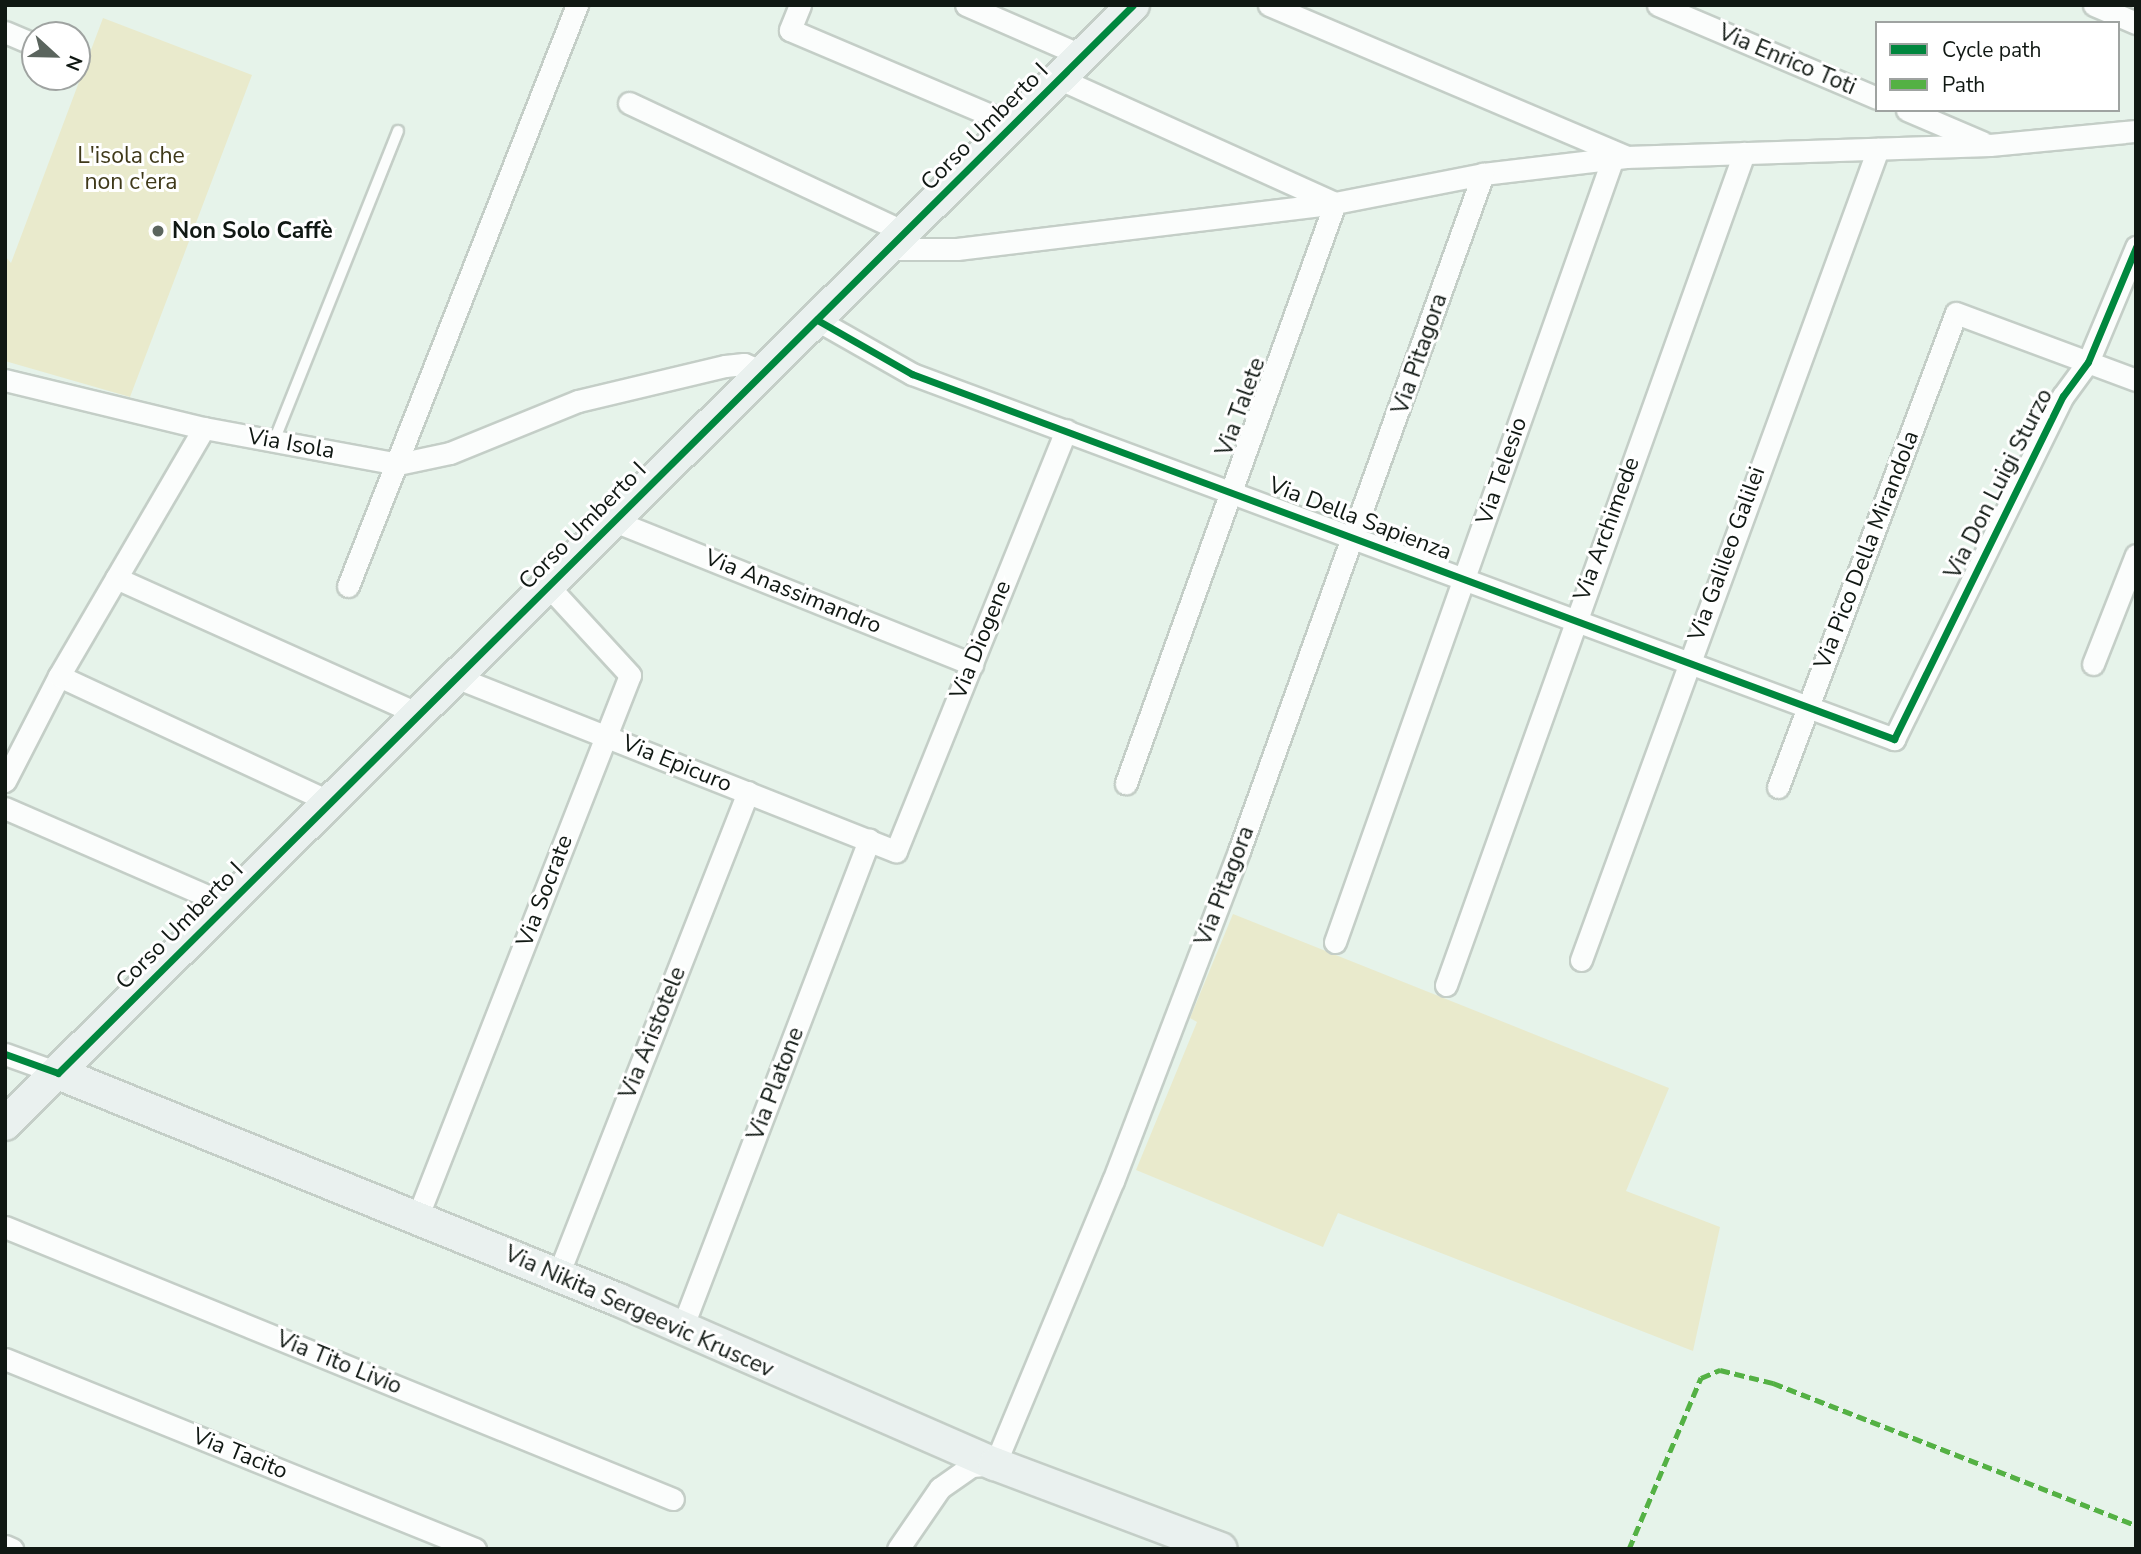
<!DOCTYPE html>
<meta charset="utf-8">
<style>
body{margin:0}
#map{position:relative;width:2141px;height:1554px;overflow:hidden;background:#e6f3ea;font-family:"Nunito Sans",sans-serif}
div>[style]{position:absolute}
.green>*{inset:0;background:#e9eacc}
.roads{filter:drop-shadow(2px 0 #c4cec7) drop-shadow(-2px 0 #c4cec7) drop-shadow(0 2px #c4cec7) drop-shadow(0 -2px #c4cec7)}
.lane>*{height:10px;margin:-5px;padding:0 5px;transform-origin:5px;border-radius:5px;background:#fbfdfc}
.street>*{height:21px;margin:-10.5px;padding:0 10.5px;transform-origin:10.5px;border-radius:10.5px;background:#fbfdfc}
.secondary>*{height:32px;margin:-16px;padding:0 16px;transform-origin:16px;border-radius:16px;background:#eaf1ef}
.quiet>*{height:5px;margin-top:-2.5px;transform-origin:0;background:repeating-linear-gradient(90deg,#54b144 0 10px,transparent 0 15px)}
.cycleway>*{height:7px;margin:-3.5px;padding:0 3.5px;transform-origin:3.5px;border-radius:3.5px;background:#00873e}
.dots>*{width:19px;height:19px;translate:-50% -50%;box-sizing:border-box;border:4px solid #fff;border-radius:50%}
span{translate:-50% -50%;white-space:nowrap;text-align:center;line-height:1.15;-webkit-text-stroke:6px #fff;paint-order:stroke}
.street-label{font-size:23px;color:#101813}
.park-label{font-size:23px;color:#3f3919}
.poi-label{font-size:23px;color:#101813;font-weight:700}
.left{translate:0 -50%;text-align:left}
.frame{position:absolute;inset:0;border:7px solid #101813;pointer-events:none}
.legend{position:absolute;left:1875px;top:21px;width:245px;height:91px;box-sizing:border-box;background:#fff;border:2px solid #9fa3a1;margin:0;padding:9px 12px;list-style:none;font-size:21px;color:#101813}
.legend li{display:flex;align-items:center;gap:14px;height:35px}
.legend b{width:35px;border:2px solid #9fa3a1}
.north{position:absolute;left:21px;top:21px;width:70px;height:70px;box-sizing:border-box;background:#fff;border:2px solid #9fa3a1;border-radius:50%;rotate:112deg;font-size:19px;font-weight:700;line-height:28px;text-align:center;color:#101813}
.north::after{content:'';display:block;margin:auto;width:24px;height:32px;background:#5b655e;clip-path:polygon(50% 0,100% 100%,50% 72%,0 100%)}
</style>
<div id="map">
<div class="green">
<div style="clip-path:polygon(103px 18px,252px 75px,130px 397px,5px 361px,5px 256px,11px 263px)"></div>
<div style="clip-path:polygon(1233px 914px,1669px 1088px,1626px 1191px,1720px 1227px,1693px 1351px,1338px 1213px,1323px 1247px,1136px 1170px,1197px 1022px,1190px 1018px)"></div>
</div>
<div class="roads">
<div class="lane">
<div style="left:274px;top:441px;width:334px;rotate:-68.2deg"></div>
</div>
<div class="street">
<div style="left:800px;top:5px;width:27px;rotate:112deg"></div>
<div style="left:790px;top:30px;width:243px;rotate:23deg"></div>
<div style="left:966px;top:5px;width:128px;rotate:23.6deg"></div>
<div style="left:1269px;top:5px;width:386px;rotate:23deg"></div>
<div style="left:1658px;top:5px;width:238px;rotate:23deg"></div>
<div style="left:2094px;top:5px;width:46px;rotate:23.2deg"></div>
<div style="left:5px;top:32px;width:33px;rotate:23deg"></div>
<div style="left:1060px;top:79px;width:302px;rotate:24.3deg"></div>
<div style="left:1335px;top:203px;width:617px;rotate:109.82deg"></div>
<div style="left:629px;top:103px;width:306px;rotate:25.1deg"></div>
<div style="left:1907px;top:110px;width:82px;rotate:23.1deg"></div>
<div style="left:890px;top:249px;width:67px"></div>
<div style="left:957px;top:249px;width:381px;rotate:-6.9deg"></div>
<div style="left:1335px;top:203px;width:151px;rotate:-11.1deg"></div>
<div style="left:1483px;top:174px;width:144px;rotate:-6.8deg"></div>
<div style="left:1626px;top:157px;width:364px;rotate:-1.9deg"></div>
<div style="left:1990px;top:145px;width:147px;rotate:-5.5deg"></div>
<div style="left:819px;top:321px;width:107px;rotate:29.7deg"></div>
<div style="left:912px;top:374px;width:1048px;rotate:20.39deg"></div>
<div style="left:1894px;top:739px;width:382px;rotate:-63.8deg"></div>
<div style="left:2063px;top:396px;width:42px;rotate:-53.7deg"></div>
<div style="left:2088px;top:362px;width:125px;rotate:-67.3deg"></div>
<div style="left:5px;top:380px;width:205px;rotate:13.6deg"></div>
<div style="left:204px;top:428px;width:197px;rotate:10.5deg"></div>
<div style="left:398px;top:464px;width:53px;rotate:-11.9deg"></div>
<div style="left:450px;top:453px;width:138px;rotate:-22.1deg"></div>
<div style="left:578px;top:401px;width:151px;rotate:-13.4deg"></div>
<div style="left:725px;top:366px;width:19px;rotate:-6deg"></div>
<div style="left:744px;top:364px;width:23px;rotate:23deg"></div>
<div style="left:614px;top:521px;width:386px;rotate:21.8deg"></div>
<div style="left:116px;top:578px;width:334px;rotate:24.2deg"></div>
<div style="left:348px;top:586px;width:625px;rotate:-68.49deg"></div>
<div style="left:2093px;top:664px;width:117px;rotate:-68.5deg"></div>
<div style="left:59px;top:676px;width:301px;rotate:24.9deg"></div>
<div style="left:458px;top:678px;width:471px;rotate:21.6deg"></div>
<div style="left:896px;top:851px;width:454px;rotate:-68deg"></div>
<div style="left:5px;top:781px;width:118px;rotate:-62.8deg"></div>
<div style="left:59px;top:676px;width:287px;rotate:-59.7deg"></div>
<div style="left:1778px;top:787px;width:506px;rotate:-69.42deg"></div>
<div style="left:1956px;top:313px;width:192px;rotate:20.4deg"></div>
<div style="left:5px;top:808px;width:243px;rotate:23.5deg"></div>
<div style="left:1335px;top:942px;width:832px;rotate:-70.48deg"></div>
<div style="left:1581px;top:960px;width:864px;rotate:-69.89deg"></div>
<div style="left:1446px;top:985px;width:884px;rotate:-70.29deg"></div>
<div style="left:5px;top:1054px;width:56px;rotate:19.7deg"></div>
<div style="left:417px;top:1218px;width:583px;rotate:-68.58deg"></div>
<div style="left:630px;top:675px;width:120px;rotate:-132.6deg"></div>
<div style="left:5px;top:1227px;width:721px;rotate:22.16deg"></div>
<div style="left:558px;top:1275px;width:519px;rotate:-68.53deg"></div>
<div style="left:682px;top:1328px;width:523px;rotate:-69.03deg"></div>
<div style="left:5px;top:1359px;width:507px;rotate:22.01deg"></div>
<div style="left:5px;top:1546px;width:8px;rotate:23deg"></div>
<div style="left:898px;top:1549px;width:74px;rotate:-55.5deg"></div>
<div style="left:940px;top:1488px;width:39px;rotate:-35deg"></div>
<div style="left:972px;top:1466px;width:23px;rotate:-5deg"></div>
<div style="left:995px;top:1464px;width:307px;rotate:-67.4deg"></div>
<div style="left:1113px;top:1181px;width:353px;rotate:-69.1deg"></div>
<div style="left:1239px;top:851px;width:720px;rotate:-70.18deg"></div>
</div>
<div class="secondary">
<div style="left:58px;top:1073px;width:605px;rotate:22.03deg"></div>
<div style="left:619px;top:1300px;width:410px;rotate:23.6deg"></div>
<div style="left:995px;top:1464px;width:241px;rotate:20.6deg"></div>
<div style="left:5px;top:1124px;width:1589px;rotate:-44.77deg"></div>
</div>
</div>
<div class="quiet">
<div style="left:1629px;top:1549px;width:186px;rotate:-67.2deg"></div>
<div style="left:1701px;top:1378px;width:21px;rotate:-23deg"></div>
<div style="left:1720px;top:1370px;width:55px;rotate:13.8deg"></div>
<div style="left:1773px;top:1383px;width:390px;rotate:21.4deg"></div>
</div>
<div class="cycleway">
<div style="left:819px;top:321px;width:107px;rotate:29.7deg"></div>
<div style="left:912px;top:374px;width:1048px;rotate:20.39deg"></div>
<div style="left:1894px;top:739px;width:382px;rotate:-63.8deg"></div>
<div style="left:2063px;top:396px;width:42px;rotate:-53.7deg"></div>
<div style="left:2088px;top:362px;width:125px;rotate:-67.3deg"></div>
<div style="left:5px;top:1054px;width:56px;rotate:19.7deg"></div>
<div style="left:58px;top:1073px;width:1515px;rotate:-44.81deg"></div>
</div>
<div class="dots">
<div style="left:158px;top:231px;background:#5b655e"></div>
</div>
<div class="street-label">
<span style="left:1787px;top:60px;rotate:23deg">Via Enrico Toti</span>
<span style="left:985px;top:127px;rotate:-45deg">Corso Umberto I</span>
<span style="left:1420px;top:354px;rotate:-71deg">Via Pitagora</span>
<span style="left:1241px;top:407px;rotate:-70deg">Via Talete</span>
<span style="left:291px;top:444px;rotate:10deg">Via Isola</span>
<span style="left:1502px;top:471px;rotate:-71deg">Via Telesio</span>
<span style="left:1999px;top:484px;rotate:-63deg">Via Don Luigi Sturzo</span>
<span style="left:1360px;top:519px;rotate:21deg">Via Della Sapienza</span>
<span style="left:583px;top:526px;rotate:-45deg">Corso Umberto I</span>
<span style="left:1607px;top:529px;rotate:-70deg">Via Archimede</span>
<span style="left:1867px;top:550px;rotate:-69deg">Via Pico Della Mirandola</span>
<span style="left:1727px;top:554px;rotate:-70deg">Via Galileo Galilei</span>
<span style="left:793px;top:592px;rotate:22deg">Via Anassimandro</span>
<span style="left:981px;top:640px;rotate:-68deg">Via Diogene</span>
<span style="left:677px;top:764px;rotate:22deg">Via Epicuro</span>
<span style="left:1225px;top:886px;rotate:-69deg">Via Pitagora</span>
<span style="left:545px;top:891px;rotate:-69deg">Via Socrate</span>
<span style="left:180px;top:926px;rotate:-45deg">Corso Umberto I</span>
<span style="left:653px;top:1033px;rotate:-68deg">Via Aristotele</span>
<span style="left:776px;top:1084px;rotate:-69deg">Via Platone</span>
<span style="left:639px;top:1312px;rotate:24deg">Via Nikita Sergeevic Kruscev</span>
<span style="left:339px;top:1363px;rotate:22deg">Via Tito Livio</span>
<span style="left:240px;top:1454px;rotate:22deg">Via Tacito</span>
</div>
<div class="park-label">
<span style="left:131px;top:169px">L'isola che<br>non c'era</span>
</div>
<div class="poi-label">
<span class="left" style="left:172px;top:231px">Non Solo Caffè</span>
</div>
<div class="frame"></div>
<ul class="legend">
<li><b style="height:9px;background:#00873e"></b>Cycle path</li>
<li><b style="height:9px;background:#54b144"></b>Path</li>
</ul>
<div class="north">N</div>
</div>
